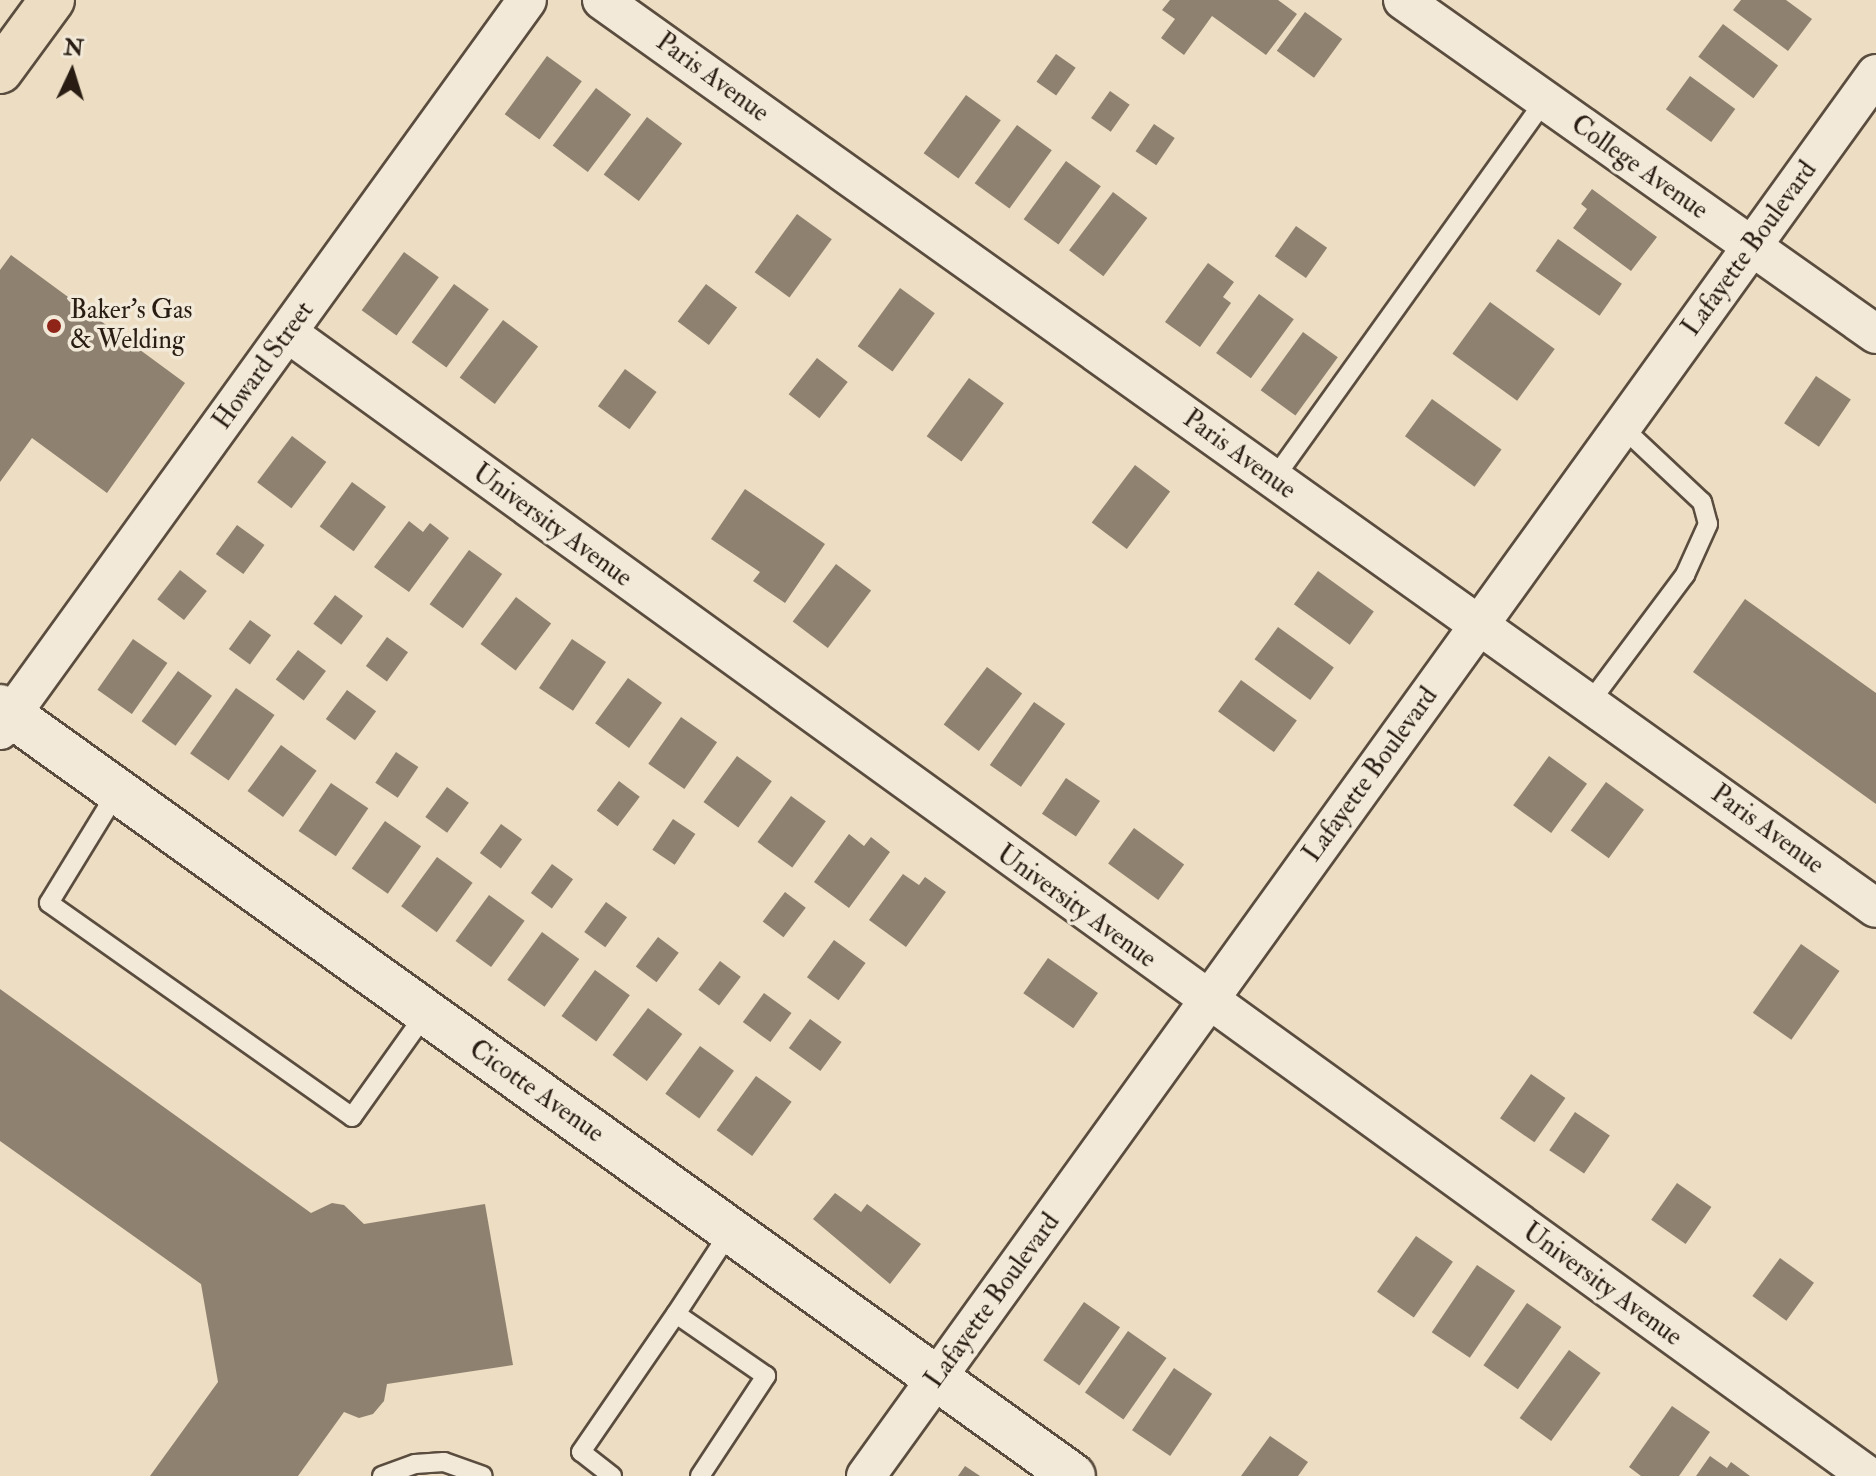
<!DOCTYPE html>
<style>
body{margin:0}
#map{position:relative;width:1876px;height:1476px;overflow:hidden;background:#ecddc3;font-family:"IM FELL Double Pica",serif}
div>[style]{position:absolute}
.building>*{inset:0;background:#8e816f;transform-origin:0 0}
.roads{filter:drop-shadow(2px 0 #5a4d3f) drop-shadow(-2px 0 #5a4d3f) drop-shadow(0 2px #5a4d3f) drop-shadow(0 -2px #5a4d3f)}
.lane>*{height:18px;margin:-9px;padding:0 9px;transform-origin:9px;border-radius:9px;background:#f3e9d8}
.street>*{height:38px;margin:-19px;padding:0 19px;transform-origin:19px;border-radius:19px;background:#f3e9d8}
.secondary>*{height:44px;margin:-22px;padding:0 22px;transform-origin:22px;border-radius:22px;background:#f3e9d8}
.highway>*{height:44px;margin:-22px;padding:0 22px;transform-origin:22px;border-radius:22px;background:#ecddc3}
.dots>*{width:22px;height:22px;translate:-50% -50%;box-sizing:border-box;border:4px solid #f3e9d8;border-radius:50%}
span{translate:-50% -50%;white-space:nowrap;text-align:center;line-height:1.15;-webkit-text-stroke:7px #f3e9d8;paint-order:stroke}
.street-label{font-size:26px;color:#291d13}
.poi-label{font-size:26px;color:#291d13}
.left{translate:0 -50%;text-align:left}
.north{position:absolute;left:32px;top:32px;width:80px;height:80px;-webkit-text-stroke:6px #f3e9d8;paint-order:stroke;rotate:4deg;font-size:22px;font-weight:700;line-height:32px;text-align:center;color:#291d13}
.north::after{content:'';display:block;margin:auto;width:28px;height:36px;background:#291d13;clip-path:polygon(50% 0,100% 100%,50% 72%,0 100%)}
</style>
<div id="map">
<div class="building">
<div style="clip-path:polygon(1170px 0,1278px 0,1297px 14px,1266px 55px,1212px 16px,1184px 55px,1161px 38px,1175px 19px,1162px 10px)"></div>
<div style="clip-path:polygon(1741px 0,1786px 0,1812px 19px,1788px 51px,1733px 10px)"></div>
<div style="left:1305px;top:12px;width:46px;height:48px;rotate:36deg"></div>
<div style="left:1723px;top:24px;width:69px;height:41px;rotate:37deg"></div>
<div style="left:1056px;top:54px;width:24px;height:34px;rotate:35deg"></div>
<div style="left:547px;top:56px;width:43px;height:72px;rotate:36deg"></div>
<div style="left:1690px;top:76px;width:56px;height:41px;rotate:36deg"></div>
<div style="left:596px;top:88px;width:44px;height:72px;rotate:37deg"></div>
<div style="left:1110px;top:91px;width:24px;height:33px;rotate:35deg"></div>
<div style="left:966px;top:95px;width:43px;height:72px;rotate:36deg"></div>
<div style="left:647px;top:117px;width:44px;height:72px;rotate:37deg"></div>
<div style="left:1154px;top:124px;width:25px;height:33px;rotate:34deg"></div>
<div style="left:1017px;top:125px;width:43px;height:72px;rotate:36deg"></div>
<div style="left:1066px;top:161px;width:43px;height:72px;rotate:36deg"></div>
<div style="clip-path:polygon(1592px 189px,1657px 237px,1631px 271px,1573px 228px,1587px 209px,1581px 204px)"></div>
<div style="left:1113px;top:192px;width:43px;height:73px;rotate:37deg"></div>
<div style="left:797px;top:214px;width:43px;height:72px;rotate:36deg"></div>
<div style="left:1296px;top:226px;width:38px;height:37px;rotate:35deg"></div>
<div style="left:1558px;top:239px;width:78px;height:39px;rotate:35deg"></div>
<div style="left:404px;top:252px;width:43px;height:72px;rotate:36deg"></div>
<div style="clip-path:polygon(11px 255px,185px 383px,107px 493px,32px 438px,0 482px,0 270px)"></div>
<div style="clip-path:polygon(1208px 263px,1234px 282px,1223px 297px,1231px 303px,1200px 347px,1165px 322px)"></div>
<div style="left:454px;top:284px;width:43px;height:72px;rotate:36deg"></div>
<div style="left:706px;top:284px;width:39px;height:47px;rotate:37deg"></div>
<div style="left:900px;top:288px;width:43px;height:72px;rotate:36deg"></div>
<div style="left:1259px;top:294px;width:43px;height:73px;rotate:36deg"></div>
<div style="left:1490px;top:302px;width:80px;height:64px;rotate:36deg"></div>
<div style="left:503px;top:320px;width:44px;height:72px;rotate:37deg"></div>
<div style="left:1303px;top:332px;width:43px;height:72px;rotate:36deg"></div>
<div style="left:817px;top:358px;width:39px;height:46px;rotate:38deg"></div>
<div style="left:625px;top:369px;width:39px;height:46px;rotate:36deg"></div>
<div style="left:1816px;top:376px;width:42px;height:57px;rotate:34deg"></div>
<div style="left:969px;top:378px;width:43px;height:72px;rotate:36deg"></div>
<div style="left:1432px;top:399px;width:86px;height:46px;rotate:36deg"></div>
<div style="left:292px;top:436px;width:43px;height:58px;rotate:37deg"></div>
<div style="left:1135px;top:465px;width:44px;height:72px;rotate:37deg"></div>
<div style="left:352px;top:482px;width:42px;height:55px;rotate:36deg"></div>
<div style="clip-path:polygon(745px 489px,825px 544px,785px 603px,753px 581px,760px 572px,711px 539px)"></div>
<div style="clip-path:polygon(409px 521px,423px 532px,430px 523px,449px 538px,409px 592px,374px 567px)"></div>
<div style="left:237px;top:525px;width:34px;height:36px;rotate:36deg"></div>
<div style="left:469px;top:550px;width:41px;height:67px;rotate:36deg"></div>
<div style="left:836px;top:564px;width:44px;height:72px;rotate:37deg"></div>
<div style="left:180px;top:570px;width:34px;height:37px;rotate:38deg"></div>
<div style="left:1318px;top:571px;width:69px;height:41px;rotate:36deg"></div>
<div style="left:335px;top:595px;width:35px;height:36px;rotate:37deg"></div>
<div style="left:516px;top:597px;width:44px;height:59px;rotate:37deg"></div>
<div style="clip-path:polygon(1745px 599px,1876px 693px,1876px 804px,1693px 672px)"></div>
<div style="left:250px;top:620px;width:26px;height:36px;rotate:36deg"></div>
<div style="left:1278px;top:627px;width:69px;height:40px;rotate:36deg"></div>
<div style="left:387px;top:637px;width:26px;height:36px;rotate:36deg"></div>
<div style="left:133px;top:639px;width:42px;height:62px;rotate:35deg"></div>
<div style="left:572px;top:639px;width:41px;height:59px;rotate:34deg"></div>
<div style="left:298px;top:650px;width:35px;height:37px;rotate:37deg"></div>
<div style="left:987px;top:667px;width:44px;height:72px;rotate:37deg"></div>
<div style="left:178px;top:671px;width:42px;height:62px;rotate:36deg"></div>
<div style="left:628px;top:678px;width:42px;height:56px;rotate:36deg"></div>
<div style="left:1241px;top:680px;width:69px;height:39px;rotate:36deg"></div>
<div style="left:236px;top:688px;width:47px;height:80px;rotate:35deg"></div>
<div style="left:347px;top:690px;width:36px;height:36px;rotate:36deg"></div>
<div style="left:1034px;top:702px;width:38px;height:77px;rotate:35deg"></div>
<div style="left:681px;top:717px;width:44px;height:57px;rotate:35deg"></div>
<div style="left:281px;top:745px;width:44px;height:57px;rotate:36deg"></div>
<div style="left:396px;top:752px;width:27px;height:37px;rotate:34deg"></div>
<div style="left:737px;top:756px;width:43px;height:57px;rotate:36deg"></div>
<div style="left:1549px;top:756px;width:47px;height:61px;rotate:36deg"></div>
<div style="left:1066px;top:778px;width:41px;height:43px;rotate:34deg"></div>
<div style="left:619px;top:781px;width:26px;height:37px;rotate:37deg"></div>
<div style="left:1606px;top:782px;width:47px;height:60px;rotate:36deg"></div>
<div style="left:331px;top:783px;width:45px;height:58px;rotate:34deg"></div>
<div style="left:447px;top:787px;width:27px;height:37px;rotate:36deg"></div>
<div style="left:791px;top:796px;width:43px;height:57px;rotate:36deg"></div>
<div style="left:673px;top:819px;width:27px;height:37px;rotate:34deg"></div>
<div style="left:385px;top:821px;width:44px;height:58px;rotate:35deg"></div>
<div style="left:501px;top:824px;width:26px;height:36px;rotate:36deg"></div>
<div style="left:1134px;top:828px;width:62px;height:44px;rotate:36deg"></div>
<div style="clip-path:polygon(849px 834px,864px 846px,871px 837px,890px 852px,849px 908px,814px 882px)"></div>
<div style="left:437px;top:857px;width:44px;height:61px;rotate:36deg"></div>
<div style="left:552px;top:864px;width:26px;height:36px;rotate:36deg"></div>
<div style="clip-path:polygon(903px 874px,919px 885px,925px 877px,946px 892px,906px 947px,869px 920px)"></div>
<div style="left:785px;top:892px;width:26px;height:37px;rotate:37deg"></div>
<div style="left:489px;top:895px;width:44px;height:57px;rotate:36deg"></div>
<div style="left:606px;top:902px;width:26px;height:37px;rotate:36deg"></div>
<div style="left:542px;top:932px;width:46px;height:59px;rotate:36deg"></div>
<div style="left:658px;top:937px;width:26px;height:37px;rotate:37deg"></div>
<div style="left:834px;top:940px;width:39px;height:46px;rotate:36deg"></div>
<div style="left:1801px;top:944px;width:47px;height:84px;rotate:35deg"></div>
<div style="left:1048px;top:958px;width:61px;height:43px;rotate:35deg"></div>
<div style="left:720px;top:961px;width:26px;height:36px;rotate:37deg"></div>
<div style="left:595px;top:970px;width:43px;height:57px;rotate:36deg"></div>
<div style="clip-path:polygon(0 989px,311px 1213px,332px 1203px,344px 1205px,364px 1224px,485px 1204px,513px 1365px,387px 1384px,384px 1401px,373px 1414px,359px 1418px,344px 1412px,298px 1476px,150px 1476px,218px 1382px,201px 1284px,0 1141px)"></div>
<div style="left:764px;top:993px;width:34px;height:36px;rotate:36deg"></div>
<div style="left:648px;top:1008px;width:43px;height:59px;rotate:37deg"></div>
<div style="left:810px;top:1019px;width:39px;height:36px;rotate:36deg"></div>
<div style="left:700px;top:1046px;width:42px;height:59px;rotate:36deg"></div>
<div style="left:1531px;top:1074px;width:42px;height:54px;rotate:35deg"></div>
<div style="left:756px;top:1076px;width:44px;height:67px;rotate:36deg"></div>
<div style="left:1575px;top:1112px;width:42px;height:46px;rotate:34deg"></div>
<div style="left:1677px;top:1183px;width:42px;height:45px;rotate:35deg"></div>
<div style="clip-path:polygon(835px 1193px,861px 1212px,867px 1204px,921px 1244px,890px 1284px,813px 1219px)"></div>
<div style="left:1416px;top:1236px;width:45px;height:68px;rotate:35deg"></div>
<div style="left:1780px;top:1258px;width:42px;height:47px;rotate:36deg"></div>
<div style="left:1477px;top:1265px;width:46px;height:81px;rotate:34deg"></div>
<div style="left:1084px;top:1302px;width:44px;height:71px;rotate:35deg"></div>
<div style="left:1527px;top:1303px;width:42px;height:76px;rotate:35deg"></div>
<div style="left:1128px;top:1331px;width:47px;height:75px;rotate:35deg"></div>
<div style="left:1569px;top:1350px;width:39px;height:84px;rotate:36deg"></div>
<div style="left:1174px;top:1368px;width:46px;height:75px;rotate:34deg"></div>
<div style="clip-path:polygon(1672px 1406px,1710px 1432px,1679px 1476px,1641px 1476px,1629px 1467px)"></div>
<div style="clip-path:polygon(1270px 1436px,1308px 1462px,1298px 1476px,1241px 1476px)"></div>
<div style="clip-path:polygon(1710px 1456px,1727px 1468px,1731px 1462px,1750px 1476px,1696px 1476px)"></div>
<div style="clip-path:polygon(965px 1466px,980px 1476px,958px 1476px)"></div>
</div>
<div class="roads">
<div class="lane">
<div style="left:1273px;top:480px;width:466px;rotate:-54.4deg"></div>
<div style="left:1590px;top:702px;width:159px;rotate:-53.2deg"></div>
<div style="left:1685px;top:575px;width:56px;rotate:-65.7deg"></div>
<div style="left:1708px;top:524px;width:23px;rotate:-105deg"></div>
<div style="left:1702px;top:502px;width:110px;rotate:-136.8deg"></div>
<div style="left:117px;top:792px;width:130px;rotate:121.5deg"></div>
<div style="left:49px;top:903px;width:371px;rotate:35.2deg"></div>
<div style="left:352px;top:1117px;width:128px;rotate:-54.6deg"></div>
<div style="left:382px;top:1476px;width:35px;rotate:-20deg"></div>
<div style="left:415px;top:1464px;width:29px;rotate:-4deg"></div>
<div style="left:444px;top:1462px;width:41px;rotate:19.7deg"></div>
<div style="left:612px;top:1476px;width:39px;rotate:-142deg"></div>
<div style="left:581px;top:1452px;width:168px;rotate:-55.5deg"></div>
<div style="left:700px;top:1476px;width:120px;rotate:-56.6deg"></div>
<div style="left:766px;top:1376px;width:109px;rotate:-145.4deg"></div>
<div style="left:676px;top:1314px;width:100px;rotate:-56.8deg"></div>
</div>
<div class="street">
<div style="left:602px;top:0;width:1564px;rotate:35.48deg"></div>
<div style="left:1403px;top:0;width:579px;rotate:35.23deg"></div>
<div style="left:288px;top:333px;width:1950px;rotate:35.88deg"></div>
<div style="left:0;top:730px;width:900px;rotate:-54.17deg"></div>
<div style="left:866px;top:1476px;width:1728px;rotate:-54.23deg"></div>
</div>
<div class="secondary">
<div style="left:0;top:707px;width:1320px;rotate:35.63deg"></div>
</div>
<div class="highway">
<div style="left:0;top:71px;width:88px;rotate:-53.8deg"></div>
</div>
</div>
<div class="dots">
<div style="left:54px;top:326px;background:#8f2418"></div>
</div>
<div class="street-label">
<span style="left:712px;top:78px;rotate:36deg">Paris Avenue</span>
<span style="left:1639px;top:168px;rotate:35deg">College Avenue</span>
<span style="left:1750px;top:249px;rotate:-54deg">Lafayette Boulevard</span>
<span style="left:264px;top:366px;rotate:-54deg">Howard Street</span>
<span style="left:1239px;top:455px;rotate:36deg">Paris Avenue</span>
<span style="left:552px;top:526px;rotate:36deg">University Avenue</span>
<span style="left:1371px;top:775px;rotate:-54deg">Lafayette Boulevard</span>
<span style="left:1767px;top:830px;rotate:36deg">Paris Avenue</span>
<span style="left:1076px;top:907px;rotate:36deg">University Avenue</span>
<span style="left:536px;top:1092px;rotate:35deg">Cicotte Avenue</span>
<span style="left:1602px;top:1285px;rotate:36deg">University Avenue</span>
<span style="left:993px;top:1301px;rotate:-54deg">Lafayette Boulevard</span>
</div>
<div class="poi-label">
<span class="left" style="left:70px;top:326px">Baker's Gas<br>&amp; Welding</span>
</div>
<div class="north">N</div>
</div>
